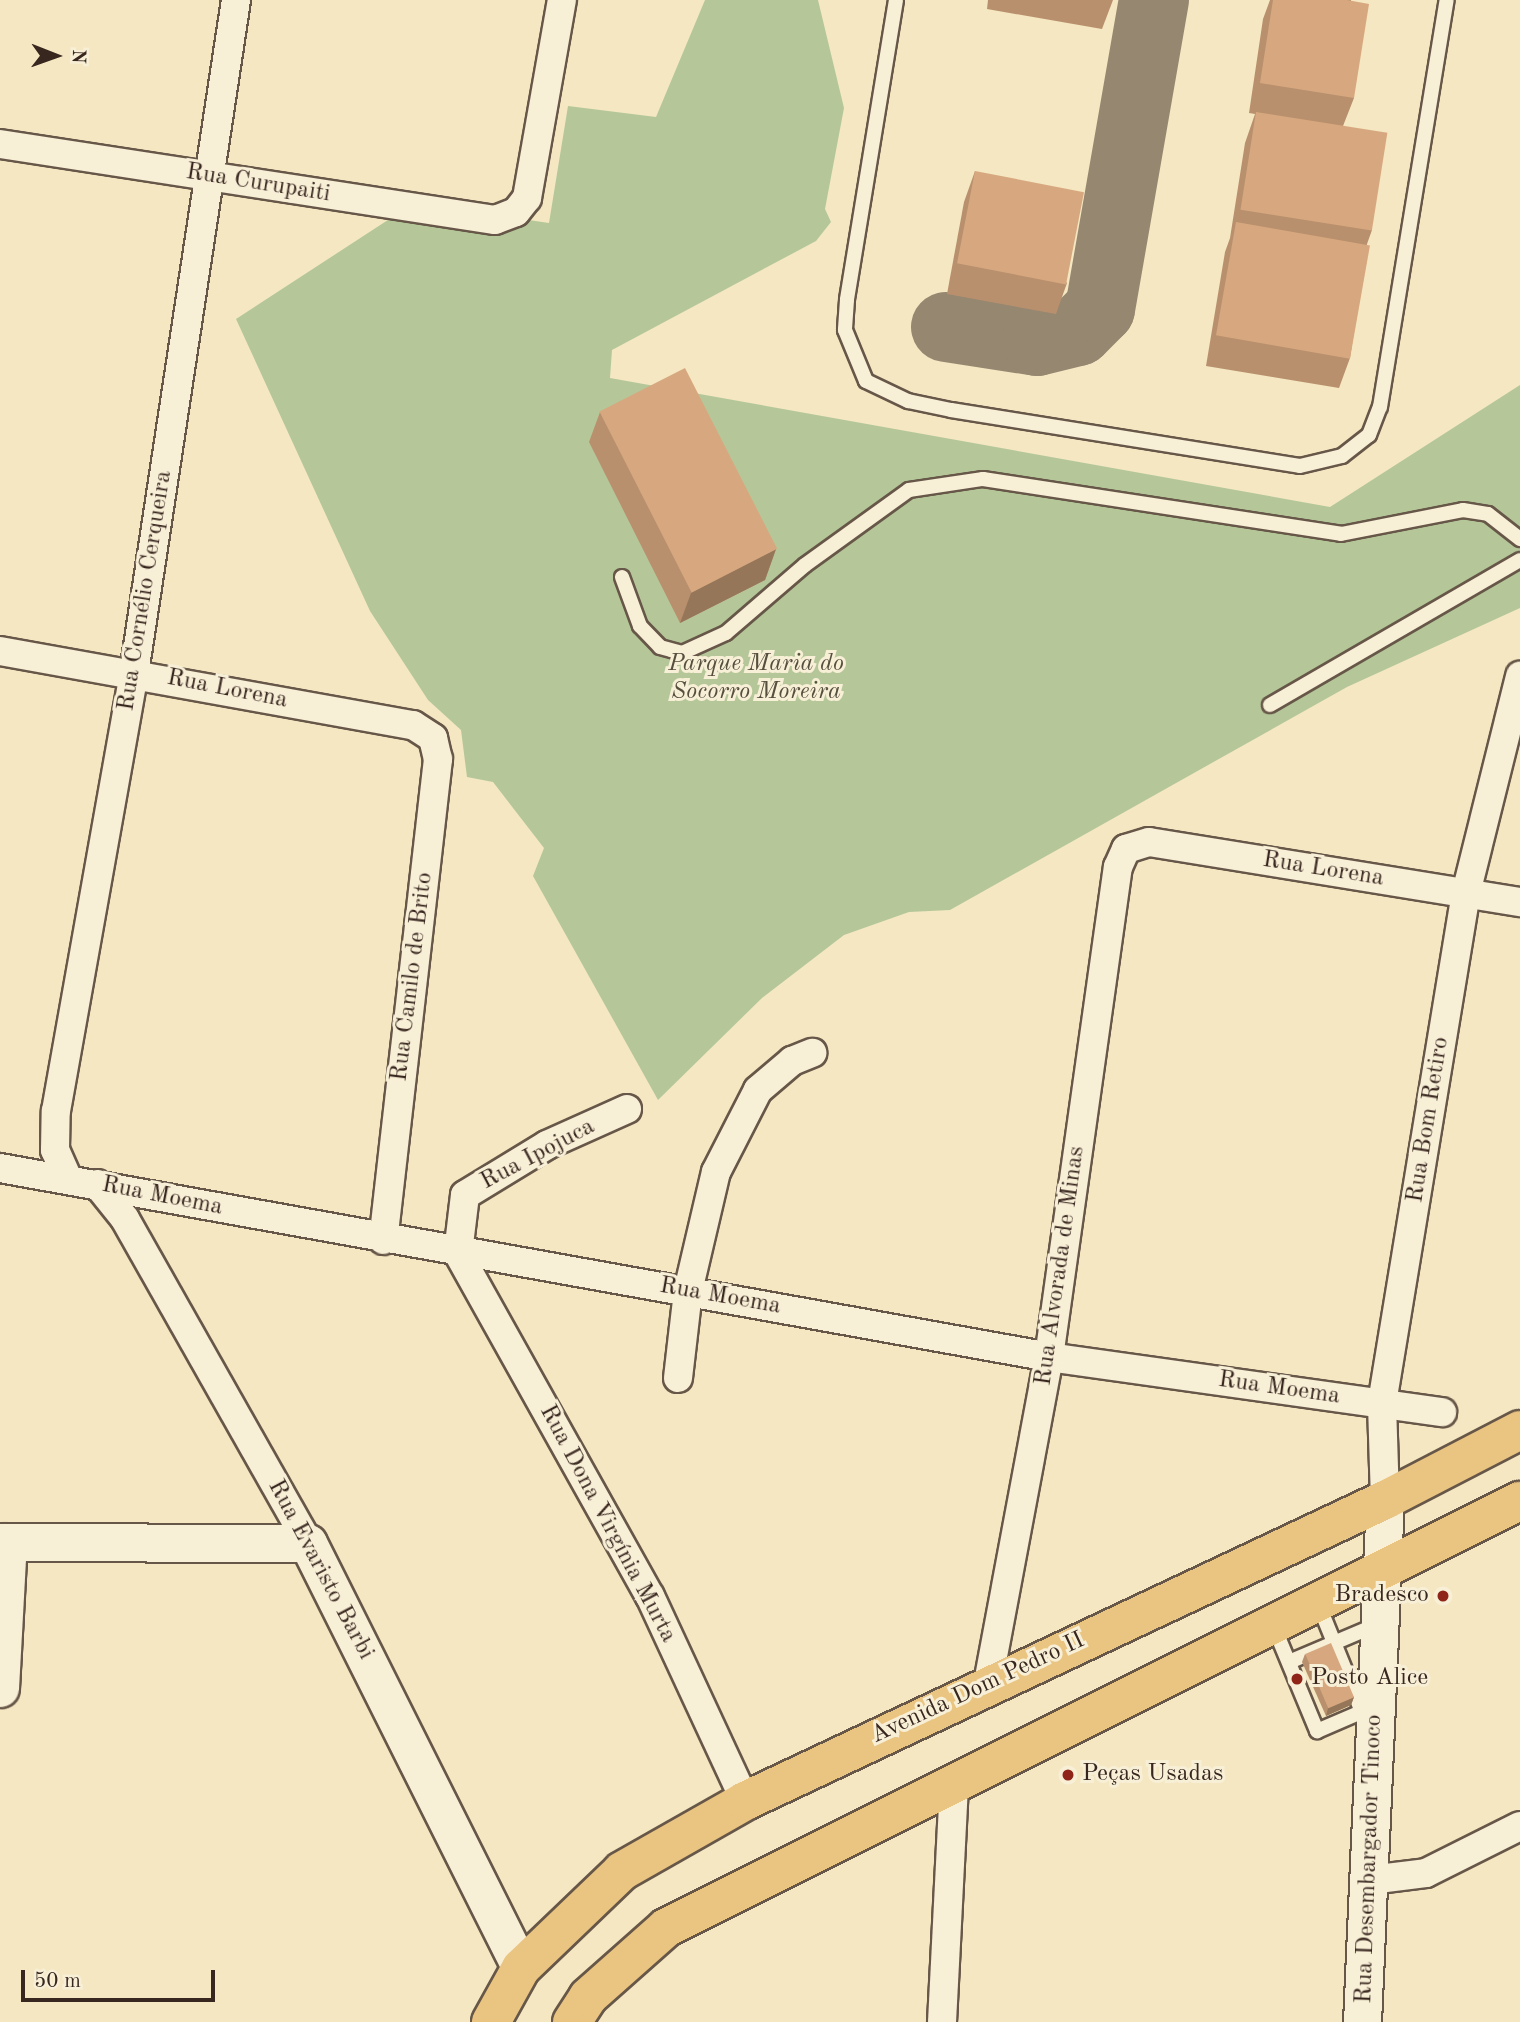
<!DOCTYPE html>
<meta charset="utf-8">
<style>
body{margin:0}
#map{position:relative;width:1520px;height:2022px;overflow:hidden;background:#f4e7c2;font-family:"Old Standard TT",serif}
div>[style]{position:absolute}
.green>*{inset:0;background:#b5c799}
.taxiway>*{height:70px;margin:-35px;padding:0 35px;transform-origin:35px;border-radius:35px;background:#968770}
.roads{filter:drop-shadow(2px 0 #675748) drop-shadow(-2px 0 #675748) drop-shadow(0 2px #675748) drop-shadow(0 -2px #675748)}
.service>*{height:14px;margin:-7px;padding:0 7px;transform-origin:7px;border-radius:7px;background:#f8efd7}
.minor>*{height:28px;margin:-14px;padding:0 14px;transform-origin:14px;border-radius:14px;background:#f8efd7}
.tertiary>*{height:37px;margin:-18.5px;padding:0 18.5px;transform-origin:18.5px;border-radius:18.5px;background:#f8efd7}
.primary>*{height:38px;margin:-19px;padding:0 19px;transform-origin:19px;border-radius:19px;background:#eac481}
.wall>*{inset:0;background:#b9906d}
.shaded-wall>*{inset:0;background:#967659}
.building>*{inset:0;background:#d7a87f;transform-origin:0 0}
.dots>*{width:19px;height:19px;translate:-50% -50%;box-sizing:border-box;border:4px solid #f8efd7;border-radius:50%}
span{translate:-50% -50%;white-space:nowrap;text-align:center;line-height:1.15;-webkit-text-stroke:6px #f8efd7;paint-order:stroke}
.street-label{font-size:24px;color:#38271f}
.park-label{font-size:24px;color:#574f3e;font-style:italic}
.poi-label{font-size:24px;color:#38271f}
.right{translate:-100% -50%;text-align:right}
.left{translate:0 -50%;text-align:left}
.north{position:absolute;left:21px;top:21px;width:70px;height:70px;-webkit-text-stroke:5px #f8efd7;paint-order:stroke;rotate:91deg;font-size:19px;font-weight:700;line-height:28px;text-align:center;color:#38271f}
.north::after{content:'';display:block;margin:auto;width:24px;height:32px;background:#38271f;clip-path:polygon(50% 0,100% 100%,50% 72%,0 100%)}
.scale{position:absolute;left:21px;top:1970px;width:194px;height:32px;box-sizing:border-box;border:4px solid #38271f;border-top:0;padding-left:9px;font-size:21px;line-height:24px;white-space:nowrap;color:#38271f;-webkit-text-stroke:5px #f8efd7;paint-order:stroke}
</style>
<div id="map">
<div class="green">
<div style="clip-path:polygon(705px 0,818px 0,844px 108px,825px 209px,831px 222px,816px 241px,612px 350px,610px 378px,1330px 507px,1520px 385px,1520px 608px,1347px 687px,950px 910px,909px 912px,844px 935px,762px 998px,658px 1100px,533px 876px,544px 848px,493px 782px,467px 777px,461px 730px,428px 700px,370px 611px,236px 319px,414px 203px,549px 223px,568px 106px,656px 117px)"></div>
</div>
<div class="taxiway">
<div style="left:946px;top:327px;width:92px;rotate:8.7deg"></div>
<div style="left:1037px;top:341px;width:42px;rotate:-13.7deg"></div>
<div style="left:1078px;top:331px;width:31px;rotate:-45deg"></div>
<div style="left:1100px;top:309px;width:314px;rotate:-80.1deg"></div>
</div>
<div class="roads">
<div class="service">
<div style="left:896px;top:0;width:304px;rotate:99.3deg"></div>
<div style="left:847px;top:300px;width:30px;rotate:94deg"></div>
<div style="left:845px;top:330px;width:55px;rotate:67.6deg"></div>
<div style="left:866px;top:381px;width:47px;rotate:25.5deg"></div>
<div style="left:908px;top:401px;width:44px;rotate:11.8deg"></div>
<div style="left:951px;top:410px;width:353px;rotate:9.1deg"></div>
<div style="left:1300px;top:466px;width:43px;rotate:-13.4deg"></div>
<div style="left:1342px;top:456px;width:34px;rotate:-38deg"></div>
<div style="left:1369px;top:435px;width:30px;rotate:-69deg"></div>
<div style="left:1380px;top:407px;width:412px;rotate:-80.7deg"></div>
<div style="left:622px;top:577px;width:52px;rotate:69.8deg"></div>
<div style="left:640px;top:626px;width:29px;rotate:46deg"></div>
<div style="left:660px;top:647px;width:23px;rotate:15deg"></div>
<div style="left:682px;top:653px;width:48px;rotate:-24.4deg"></div>
<div style="left:726px;top:633px;width:104px;rotate:-40.7deg"></div>
<div style="left:805px;top:565px;width:128px;rotate:-35.8deg"></div>
<div style="left:909px;top:490px;width:75px;rotate:-8.5deg"></div>
<div style="left:983px;top:479px;width:362px;rotate:8.7deg"></div>
<div style="left:1341px;top:534px;width:124px;rotate:-11.1deg"></div>
<div style="left:1463px;top:510px;width:25px;rotate:9deg"></div>
<div style="left:1488px;top:514px;width:41px;rotate:38deg"></div>
<div style="left:1270px;top:705px;width:289px;rotate:-30.1deg"></div>
<div style="left:1318px;top:1603px;width:118px;rotate:68deg"></div>
<div style="left:1274px;top:1627px;width:113px;rotate:67.5deg"></div>
<div style="left:1317px;top:1731px;width:63px;rotate:-23.3deg"></div>
<div style="left:1289px;top:1662px;width:95px;rotate:-23deg"></div>
</div>
<div class="minor">
<div style="left:0;top:144px;width:501px;rotate:8.73deg"></div>
<div style="left:495px;top:220px;width:22px;rotate:-21deg"></div>
<div style="left:516px;top:212px;width:18px;rotate:-52deg"></div>
<div style="left:527px;top:198px;width:201px;rotate:-80deg"></div>
<div style="left:0;top:651px;width:420px;rotate:10.2deg"></div>
<div style="left:413px;top:725px;width:24px;rotate:33deg"></div>
<div style="left:433px;top:738px;width:22px;rotate:77deg"></div>
<div style="left:438px;top:759px;width:484px;rotate:96.5deg"></div>
<div style="left:627px;top:1109px;width:88px;rotate:155.8deg"></div>
<div style="left:547px;top:1145px;width:96px;rotate:148.6deg"></div>
<div style="left:465px;top:1195px;width:58px;rotate:96.9deg"></div>
<div style="left:458px;top:1253px;width:393px;rotate:60.8deg"></div>
<div style="left:650px;top:1596px;width:226px;rotate:65.1deg"></div>
<div style="left:0;top:1168px;width:1066px;rotate:10.21deg"></div>
<div style="left:1049px;top:1357px;width:397px;rotate:8deg"></div>
<div style="left:68px;top:1179px;width:32px;rotate:-114deg"></div>
<div style="left:55px;top:1150px;width:39px;rotate:-89deg"></div>
<div style="left:56px;top:1111px;width:445px;rotate:-79.9deg"></div>
<div style="left:134px;top:673px;width:681px;rotate:-81.38deg"></div>
<div style="left:97px;top:1184px;width:45px;rotate:51.3deg"></div>
<div style="left:125px;top:1219px;width:372px;rotate:60.5deg"></div>
<div style="left:678px;top:1378px;width:88px;rotate:-83.4deg"></div>
<div style="left:688px;top:1291px;width:122px;rotate:-76.8deg"></div>
<div style="left:716px;top:1172px;width:92px;rotate:-62.9deg"></div>
<div style="left:758px;top:1090px;width:45px;rotate:-40.5deg"></div>
<div style="left:792px;top:1061px;width:22px;rotate:-22deg"></div>
<div style="left:1385px;top:1500px;width:97px;rotate:-91.8deg"></div>
<div style="left:1382px;top:1403px;width:517px;rotate:-80.65deg"></div>
<div style="left:1466px;top:893px;width:224px;rotate:-76deg"></div>
<div style="left:988px;top:1683px;width:332px;rotate:-79.4deg"></div>
<div style="left:1049px;top:1357px;width:495px;rotate:-82deg"></div>
<div style="left:1118px;top:867px;width:20px;rotate:-66deg"></div>
<div style="left:1126px;top:849px;width:24px;rotate:-17deg"></div>
<div style="left:1149px;top:842px;width:376px;rotate:9.2deg"></div>
<div style="left:1370px;top:1880px;width:56px;rotate:-7.1deg"></div>
<div style="left:1426px;top:1873px;width:105px;rotate:-26.6deg"></div>
<div style="left:942px;top:2022px;width:237px;rotate:-87.1deg"></div>
</div>
<div class="tertiary">
<div style="left:0;top:1542px;width:308px;rotate:0.2deg"></div>
<div style="left:308px;top:1543px;width:475px;rotate:63.4deg"></div>
<div style="left:0;top:1688px;width:146px;rotate:-86.9deg"></div>
<div style="left:1362px;top:2022px;width:523px;rotate:-87.48deg"></div>
</div>
<div class="primary">
<div style="left:491px;top:2022px;width:62px;rotate:-60.9deg"></div>
<div style="left:521px;top:1968px;width:140px;rotate:-43.8deg"></div>
<div style="left:622px;top:1871px;width:142px;rotate:-29.6deg"></div>
<div style="left:745px;top:1801px;width:707px;rotate:-25.19deg"></div>
<div style="left:1385px;top:1500px;width:152px;rotate:-27.4deg"></div>
<div style="left:572px;top:2022px;width:30px;rotate:-57deg"></div>
<div style="left:588px;top:1997px;width:104px;rotate:-41.5deg"></div>
<div style="left:666px;top:1928px;width:955px;rotate:-26.57deg"></div>
</div>
</div>
<div class="wall">
<div style="clip-path:polygon(988px 0,1113px 0,1102px 29px,987px 9px)"></div>
<div style="clip-path:polygon(1270px 0,1351px 0,1354px 98px,1343px 126px,1372px 230px,1367px 244px,1350px 358px,1339px 388px,1206px 366px,1225px 252px,1230px 238px,1245px 143px,1255px 114px,1249px 113px,1263px 19px)"></div>
<div style="clip-path:polygon(975px 171px,1067px 283px,1056px 314px,947px 294px,964px 202px)"></div>
<div style="clip-path:polygon(600px 412px,776px 549px,765px 580px,680px 623px,589px 442px)"></div>
<div style="clip-path:polygon(1305px 1654px,1354px 1697px,1351px 1705px,1326px 1716px,1302px 1662px)"></div>
</div>
<div class="shaded-wall">
<div style="clip-path:polygon(776px 549px,765px 580px,680px 623px,691px 593px)"></div>
<div style="clip-path:polygon(1354px 1697px,1351px 1705px,1326px 1716px,1328px 1708px)"></div>
</div>
<div class="building">
<div style="clip-path:polygon(1273px 0,1347px 0,1369px 4px,1354px 98px,1260px 83px)"></div>
<div style="left:1256px;top:112px;width:133px;height:99px;rotate:9deg"></div>
<div style="left:975px;top:171px;width:111px;height:94px;rotate:11deg"></div>
<div style="left:1236px;top:222px;width:136px;height:115px;rotate:10deg"></div>
<div style="left:685px;top:368px;width:203px;height:96px;rotate:63deg"></div>
<div style="left:1331px;top:1643px;width:59px;height:28px;rotate:67deg"></div>
</div>
<div class="dots">
<div style="left:1443px;top:1596px;background:#8f2418"></div>
<div style="left:1297px;top:1679px;background:#8f2418"></div>
<div style="left:1068px;top:1775px;background:#8f2418"></div>
</div>
<div class="street-label">
<span style="left:258px;top:184px;rotate:9deg">Rua Curupaiti</span>
<span style="left:146px;top:591px;rotate:-81deg">Rua Cornélio Cerqueira</span>
<span style="left:227px;top:690px;rotate:11deg">Rua Lorena</span>
<span style="left:1323px;top:870px;rotate:9deg">Rua Lorena</span>
<span style="left:413px;top:977px;rotate:-83deg">Rua Camilo de Brito</span>
<span style="left:1429px;top:1120px;rotate:-81deg">Rua Bom Retiro</span>
<span style="left:538px;top:1155px;rotate:-28deg">Rua Ipojuca</span>
<span style="left:162px;top:1197px;rotate:11deg">Rua Moema</span>
<span style="left:1061px;top:1266px;rotate:-82deg">Rua Alvorada de Minas</span>
<span style="left:720px;top:1297px;rotate:10deg">Rua Moema</span>
<span style="left:1279px;top:1389px;rotate:8deg">Rua Moema</span>
<span style="left:607px;top:1524px;rotate:62deg">Rua Dona Virgínia Murta</span>
<span style="left:320px;top:1570px;rotate:62deg">Rua Evaristo Barbi</span>
<span style="left:978px;top:1689px;rotate:-25deg">Avenida Dom Pedro II</span>
<span style="left:1370px;top:1859px;rotate:-88deg">Rua Desembargador Tinoco</span>
</div>
<div class="park-label">
<span style="left:756px;top:679px">Parque Maria do<br>Socorro Moreira</span>
</div>
<div class="poi-label">
<span class="right" style="left:1429px;top:1596px">Bradesco</span>
<span class="left" style="left:1311px;top:1679px">Posto Alice</span>
<span class="left" style="left:1082px;top:1775px">Peças Usadas</span>
</div>
<div class="north">N</div>
<div class="scale">50 m</div>
</div>
